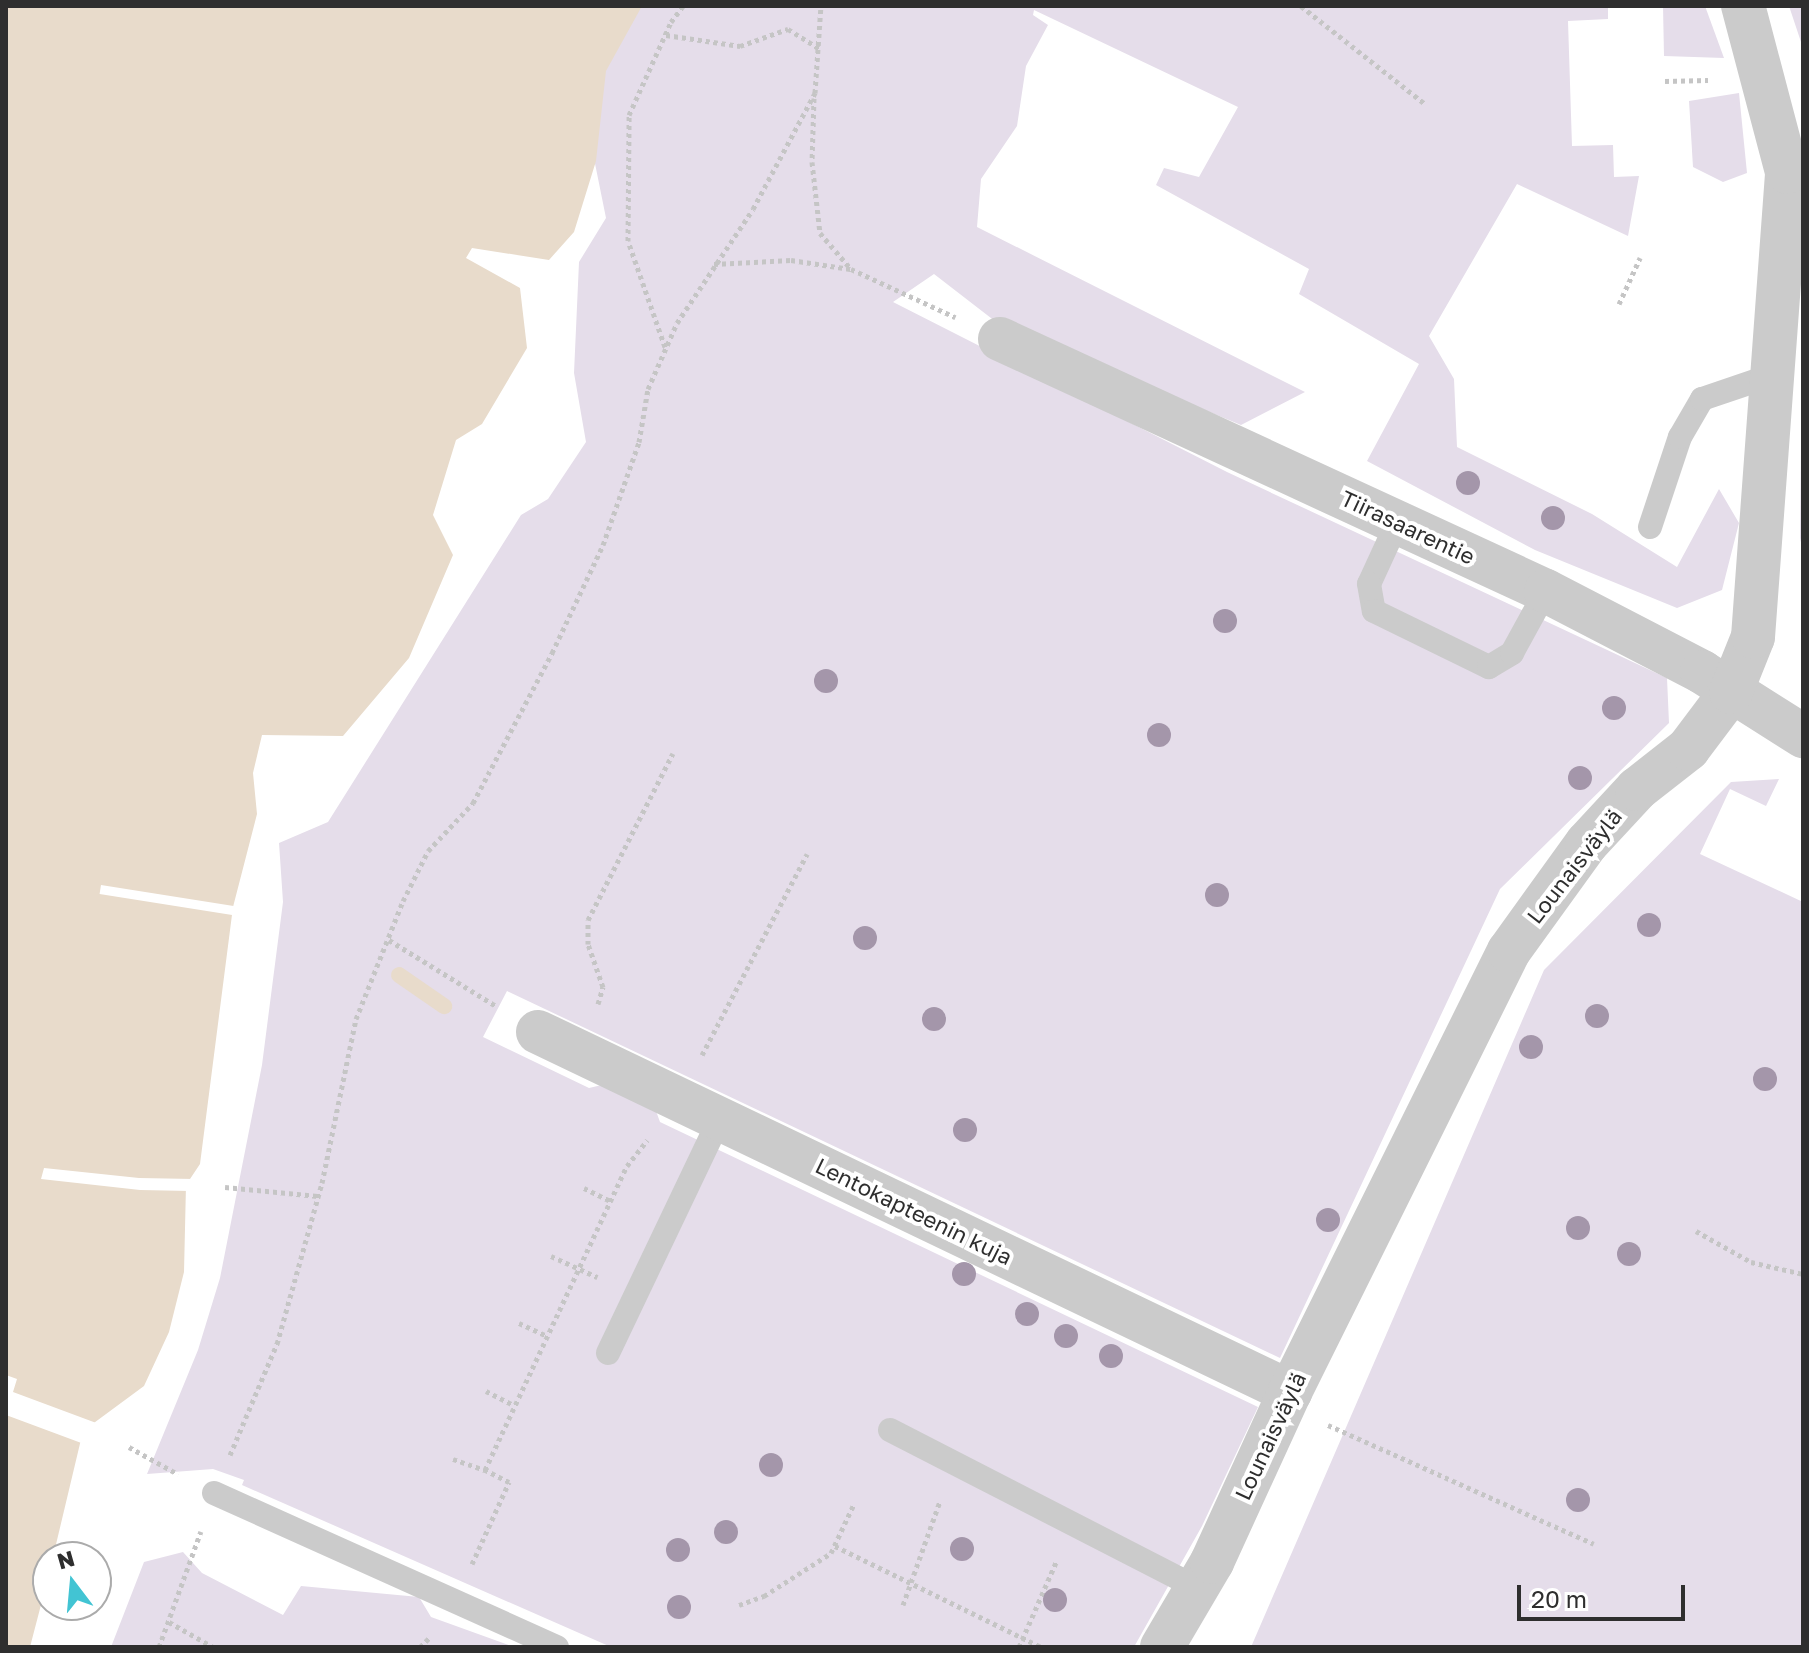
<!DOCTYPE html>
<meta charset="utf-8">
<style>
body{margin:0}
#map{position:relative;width:1809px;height:1653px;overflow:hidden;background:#fff;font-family:"Golos Text",sans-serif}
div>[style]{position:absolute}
.green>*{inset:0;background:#e5ddea}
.water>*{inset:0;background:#e8dbcb}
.pier>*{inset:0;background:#fff;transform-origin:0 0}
.stream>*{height:16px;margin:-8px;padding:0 8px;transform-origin:8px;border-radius:8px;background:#e8dbcb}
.path>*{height:5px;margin-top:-2.5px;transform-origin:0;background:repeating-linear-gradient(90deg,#c5c5c5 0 4px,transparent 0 8px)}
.service>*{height:24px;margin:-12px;padding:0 12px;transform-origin:12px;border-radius:12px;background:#cbcbcb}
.minor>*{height:44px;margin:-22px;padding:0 22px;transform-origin:22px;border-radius:22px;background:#cbcbcb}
.trees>*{width:24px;height:24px;margin:-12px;border-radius:50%;background:#a496aa}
span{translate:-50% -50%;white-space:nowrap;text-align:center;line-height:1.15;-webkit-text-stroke:8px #fff;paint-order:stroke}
.street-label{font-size:22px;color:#2e2e2e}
.frame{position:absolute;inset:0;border:8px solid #2e2e2e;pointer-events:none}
.north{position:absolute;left:32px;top:1541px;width:80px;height:80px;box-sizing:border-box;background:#fff;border:2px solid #ababab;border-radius:50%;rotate:344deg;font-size:22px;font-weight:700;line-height:32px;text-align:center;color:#2e2e2e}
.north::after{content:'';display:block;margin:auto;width:28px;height:36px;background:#42c4d3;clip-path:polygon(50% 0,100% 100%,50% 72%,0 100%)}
.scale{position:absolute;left:1517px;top:1585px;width:168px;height:36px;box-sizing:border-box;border:4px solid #2e2e2e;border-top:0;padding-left:10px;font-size:24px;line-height:28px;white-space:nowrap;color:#2e2e2e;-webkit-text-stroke:6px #fff;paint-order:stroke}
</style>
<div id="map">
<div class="green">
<div style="clip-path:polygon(603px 6px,1608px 6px,1608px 19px,1568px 21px,1572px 146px,1613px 145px,1614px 177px,1639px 176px,1628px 236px,1517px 184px,1429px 336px,1454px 379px,1457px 447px,1592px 514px,1677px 567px,1719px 489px,1739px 523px,1722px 590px,1677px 608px,1535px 550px,1367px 461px,1419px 364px,1299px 294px,1309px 269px,1156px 185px,1164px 168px,1199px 177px,1238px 107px,1034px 10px,1033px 15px,1048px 25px,1026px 66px,1017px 126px,981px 179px,977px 227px,1305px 392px,1241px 425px,1000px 325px,934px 274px,893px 302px,1227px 472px,1667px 678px,1669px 723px,1500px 889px,1280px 1358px,507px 991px,483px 1037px,589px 1088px,619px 1081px,652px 1100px,660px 1122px,1258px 1407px,1202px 1526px,1134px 1647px,611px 1647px,242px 1485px,244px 1480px,213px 1469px,147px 1474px,198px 1350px,220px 1278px,262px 1065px,283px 902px,279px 843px,328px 822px,521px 515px,548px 499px,586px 442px,574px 373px,579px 262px,606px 218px,586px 119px)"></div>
<div style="clip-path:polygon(1663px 6px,1705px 6px,1724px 58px,1664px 56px)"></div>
<div style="clip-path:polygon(1789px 6px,1803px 6px,1803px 48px)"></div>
<div style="clip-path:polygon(1739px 93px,1747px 173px,1723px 182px,1693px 167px,1689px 101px)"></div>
<div style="clip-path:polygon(1803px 266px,1803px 551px,1800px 538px)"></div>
<div style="clip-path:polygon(1779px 779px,1766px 806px,1730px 789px,1700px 854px,1803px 902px,1803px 1647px,1251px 1647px,1544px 970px,1731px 782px)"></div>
<div style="clip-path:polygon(183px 1552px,202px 1573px,283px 1615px,301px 1586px,419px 1597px,431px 1617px,514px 1647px,111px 1647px,144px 1562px)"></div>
</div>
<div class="water">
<div style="clip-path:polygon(6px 6px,642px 6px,606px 71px,596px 161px,574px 232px,549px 260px,472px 248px,466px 258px,520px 288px,527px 348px,482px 424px,456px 440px,433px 515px,453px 555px,409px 658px,343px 736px,262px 735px,253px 773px,257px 814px,233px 907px,200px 1164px,186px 1185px,184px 1272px,169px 1332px,144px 1386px,83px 1431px,53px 1557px,48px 1557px,48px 1578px,30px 1647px,6px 1647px)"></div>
</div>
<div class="pier">
<div style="left:101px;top:885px;width:139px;height:9px;rotate:9deg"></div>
<div style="clip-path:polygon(44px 1168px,139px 1178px,194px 1179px,190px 1191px,140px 1190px,41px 1179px)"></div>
<div style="clip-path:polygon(6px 1375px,17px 1379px,13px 1392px,99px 1424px,87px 1433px,84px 1444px,6px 1415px)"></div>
</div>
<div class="stream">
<div style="left:399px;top:975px;width:55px;rotate:34.6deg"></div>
</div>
<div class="path">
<div style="left:1301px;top:6px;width:157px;rotate:38.3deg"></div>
<div style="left:666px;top:35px;width:75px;rotate:8.5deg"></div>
<div style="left:740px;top:46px;width:51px;rotate:-19.5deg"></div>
<div style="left:788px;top:29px;width:38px;rotate:32deg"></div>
<div style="left:1665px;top:81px;width:43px;rotate:-1.3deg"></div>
<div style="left:814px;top:98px;width:64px;rotate:91.8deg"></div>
<div style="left:812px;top:162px;width:71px;rotate:83.6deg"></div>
<div style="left:820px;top:233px;width:48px;rotate:49.3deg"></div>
<div style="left:851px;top:269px;width:115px;rotate:24.8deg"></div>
<div style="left:714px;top:264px;width:77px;rotate:-3deg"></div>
<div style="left:791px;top:260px;width:60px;rotate:8.7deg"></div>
<div style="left:1619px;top:304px;width:51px;rotate:-65.5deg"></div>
<div style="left:665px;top:347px;width:112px;rotate:-109.2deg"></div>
<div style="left:628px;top:241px;width:126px;rotate:-89.5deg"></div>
<div style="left:629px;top:115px;width:102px;rotate:-65.7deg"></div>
<div style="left:671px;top:22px;width:20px;rotate:-53deg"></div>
<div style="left:389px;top:940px;width:126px;rotate:31.7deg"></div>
<div style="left:598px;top:1004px;width:18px;rotate:-74deg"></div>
<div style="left:603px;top:987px;width:46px;rotate:-109.2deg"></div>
<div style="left:588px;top:944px;width:24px;rotate:-90deg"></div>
<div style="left:588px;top:920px;width:187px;rotate:-63deg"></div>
<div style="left:702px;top:1055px;width:227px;rotate:-62.4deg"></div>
<div style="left:225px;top:1187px;width:93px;rotate:5.5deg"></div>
<div style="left:584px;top:1188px;width:30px;rotate:26deg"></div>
<div style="left:1696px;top:1231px;width:63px;rotate:29.4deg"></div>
<div style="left:1751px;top:1262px;width:53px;rotate:13deg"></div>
<div style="left:551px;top:1256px;width:51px;rotate:24.5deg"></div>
<div style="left:519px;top:1323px;width:31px;rotate:25deg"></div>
<div style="left:486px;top:1391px;width:31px;rotate:27deg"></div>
<div style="left:1328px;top:1425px;width:291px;rotate:24.1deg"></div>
<div style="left:129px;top:1447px;width:56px;rotate:28.9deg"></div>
<div style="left:230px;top:1455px;width:121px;rotate:-67.1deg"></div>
<div style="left:277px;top:1344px;width:167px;rotate:-74.4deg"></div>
<div style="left:322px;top:1183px;width:167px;rotate:-78.3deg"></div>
<div style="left:356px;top:1019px;width:127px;rotate:-68.3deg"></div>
<div style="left:403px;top:901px;width:56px;rotate:-63.4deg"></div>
<div style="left:428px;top:851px;width:66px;rotate:-46.8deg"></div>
<div style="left:473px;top:803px;width:170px;rotate:-62.2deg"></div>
<div style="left:552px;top:653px;width:119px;rotate:-64.7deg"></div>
<div style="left:603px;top:545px;width:109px;rotate:-70.7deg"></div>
<div style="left:639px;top:442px;width:54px;rotate:-80.4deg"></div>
<div style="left:648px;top:389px;width:72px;rotate:-66.3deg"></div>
<div style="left:677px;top:323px;width:137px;rotate:-56.3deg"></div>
<div style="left:753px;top:209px;width:132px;rotate:-61.9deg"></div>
<div style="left:815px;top:93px;width:87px;rotate:-86.1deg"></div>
<div style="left:453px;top:1459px;width:34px;rotate:19deg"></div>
<div style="left:835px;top:1546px;width:229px;rotate:26.1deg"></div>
<div style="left:472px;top:1564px;width:90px;rotate:-65.7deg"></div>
<div style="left:509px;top:1482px;width:27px;rotate:-153deg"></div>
<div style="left:485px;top:1470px;width:336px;rotate:-65deg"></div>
<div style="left:627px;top:1166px;width:33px;rotate:-52deg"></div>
<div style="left:739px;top:1605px;width:27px;rotate:-20deg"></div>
<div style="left:764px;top:1596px;width:80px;rotate:-32.7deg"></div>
<div style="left:831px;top:1553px;width:54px;rotate:-64.9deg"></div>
<div style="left:903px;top:1605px;width:110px;rotate:-70.4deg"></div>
<div style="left:169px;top:1622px;width:51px;rotate:29.6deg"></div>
<div style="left:159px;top:1647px;width:123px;rotate:-70.1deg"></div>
<div style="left:420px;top:1647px;width:16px;rotate:-45deg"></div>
<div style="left:1019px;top:1647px;width:95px;rotate:-66.4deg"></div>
</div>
<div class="service">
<div style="left:1398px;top:521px;width:69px;rotate:114.7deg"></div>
<div style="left:1369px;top:584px;width:27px;rotate:80deg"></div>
<div style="left:1374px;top:611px;width:128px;rotate:26deg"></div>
<div style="left:1489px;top:667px;width:27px;rotate:-31deg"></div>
<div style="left:1512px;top:653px;width:71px;rotate:-61.3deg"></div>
<div style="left:1650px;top:527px;width:95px;rotate:-71.6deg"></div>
<div style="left:1680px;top:437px;width:44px;rotate:-59.9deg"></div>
<div style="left:1702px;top:399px;width:72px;rotate:-18.7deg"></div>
<div style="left:608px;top:1353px;width:263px;rotate:-64.5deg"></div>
<div style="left:890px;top:1430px;width:346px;rotate:27.2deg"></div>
<div style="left:214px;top:1493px;width:376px;rotate:24.2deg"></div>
</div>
<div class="minor">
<div style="left:1000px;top:339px;width:601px;rotate:24.78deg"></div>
<div style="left:1546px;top:591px;width:176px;rotate:27.4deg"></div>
<div style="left:1702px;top:672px;width:120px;rotate:32.4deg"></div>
<div style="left:538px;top:1032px;width:834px;rotate:25.58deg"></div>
<div style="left:1162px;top:1647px;width:99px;rotate:-59.5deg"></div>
<div style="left:1212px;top:1562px;width:187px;rotate:-65.4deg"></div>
<div style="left:1290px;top:1392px;width:492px;rotate:-63.6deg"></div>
<div style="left:1509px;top:951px;width:133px;rotate:-54.2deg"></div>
<div style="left:1587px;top:843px;width:74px;rotate:-47.2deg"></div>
<div style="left:1637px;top:789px;width:65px;rotate:-38.1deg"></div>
<div style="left:1688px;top:749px;width:71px;rotate:-53deg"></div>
<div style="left:1731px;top:692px;width:59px;rotate:-68.2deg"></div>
<div style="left:1753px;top:637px;width:466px;rotate:-85.8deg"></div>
<div style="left:1787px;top:172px;width:172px;rotate:-104.8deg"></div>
</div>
<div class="trees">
<div style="left:1468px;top:483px"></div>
<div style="left:1553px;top:518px"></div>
<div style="left:1225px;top:621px"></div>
<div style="left:826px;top:681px"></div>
<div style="left:1614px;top:708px"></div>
<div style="left:1159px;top:735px"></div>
<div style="left:1580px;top:778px"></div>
<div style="left:1217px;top:895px"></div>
<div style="left:1649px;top:925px"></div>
<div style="left:865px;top:938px"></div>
<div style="left:1597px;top:1016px"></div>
<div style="left:934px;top:1019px"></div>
<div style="left:1531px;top:1047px"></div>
<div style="left:1765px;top:1079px"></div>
<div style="left:965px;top:1130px"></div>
<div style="left:1328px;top:1220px"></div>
<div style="left:1578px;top:1228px"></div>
<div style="left:1629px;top:1254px"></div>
<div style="left:964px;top:1274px"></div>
<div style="left:1027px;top:1314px"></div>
<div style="left:1066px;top:1336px"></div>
<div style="left:1111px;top:1356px"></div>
<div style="left:771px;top:1465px"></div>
<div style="left:1578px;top:1500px"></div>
<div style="left:726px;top:1532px"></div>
<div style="left:962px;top:1549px"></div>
<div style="left:678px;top:1550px"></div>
<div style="left:1055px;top:1600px"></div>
<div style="left:679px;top:1607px"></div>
</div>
<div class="street-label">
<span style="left:1408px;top:527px;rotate:25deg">Tiirasaarentie</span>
<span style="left:1574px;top:866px;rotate:-52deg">Lounaisväylä</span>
<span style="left:914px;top:1211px;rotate:26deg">Lentokapteenin kuja</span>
<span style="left:1270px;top:1436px;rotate:-65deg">Lounaisväylä</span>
</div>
<div class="frame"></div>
<div class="north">N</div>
<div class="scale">20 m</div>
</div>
